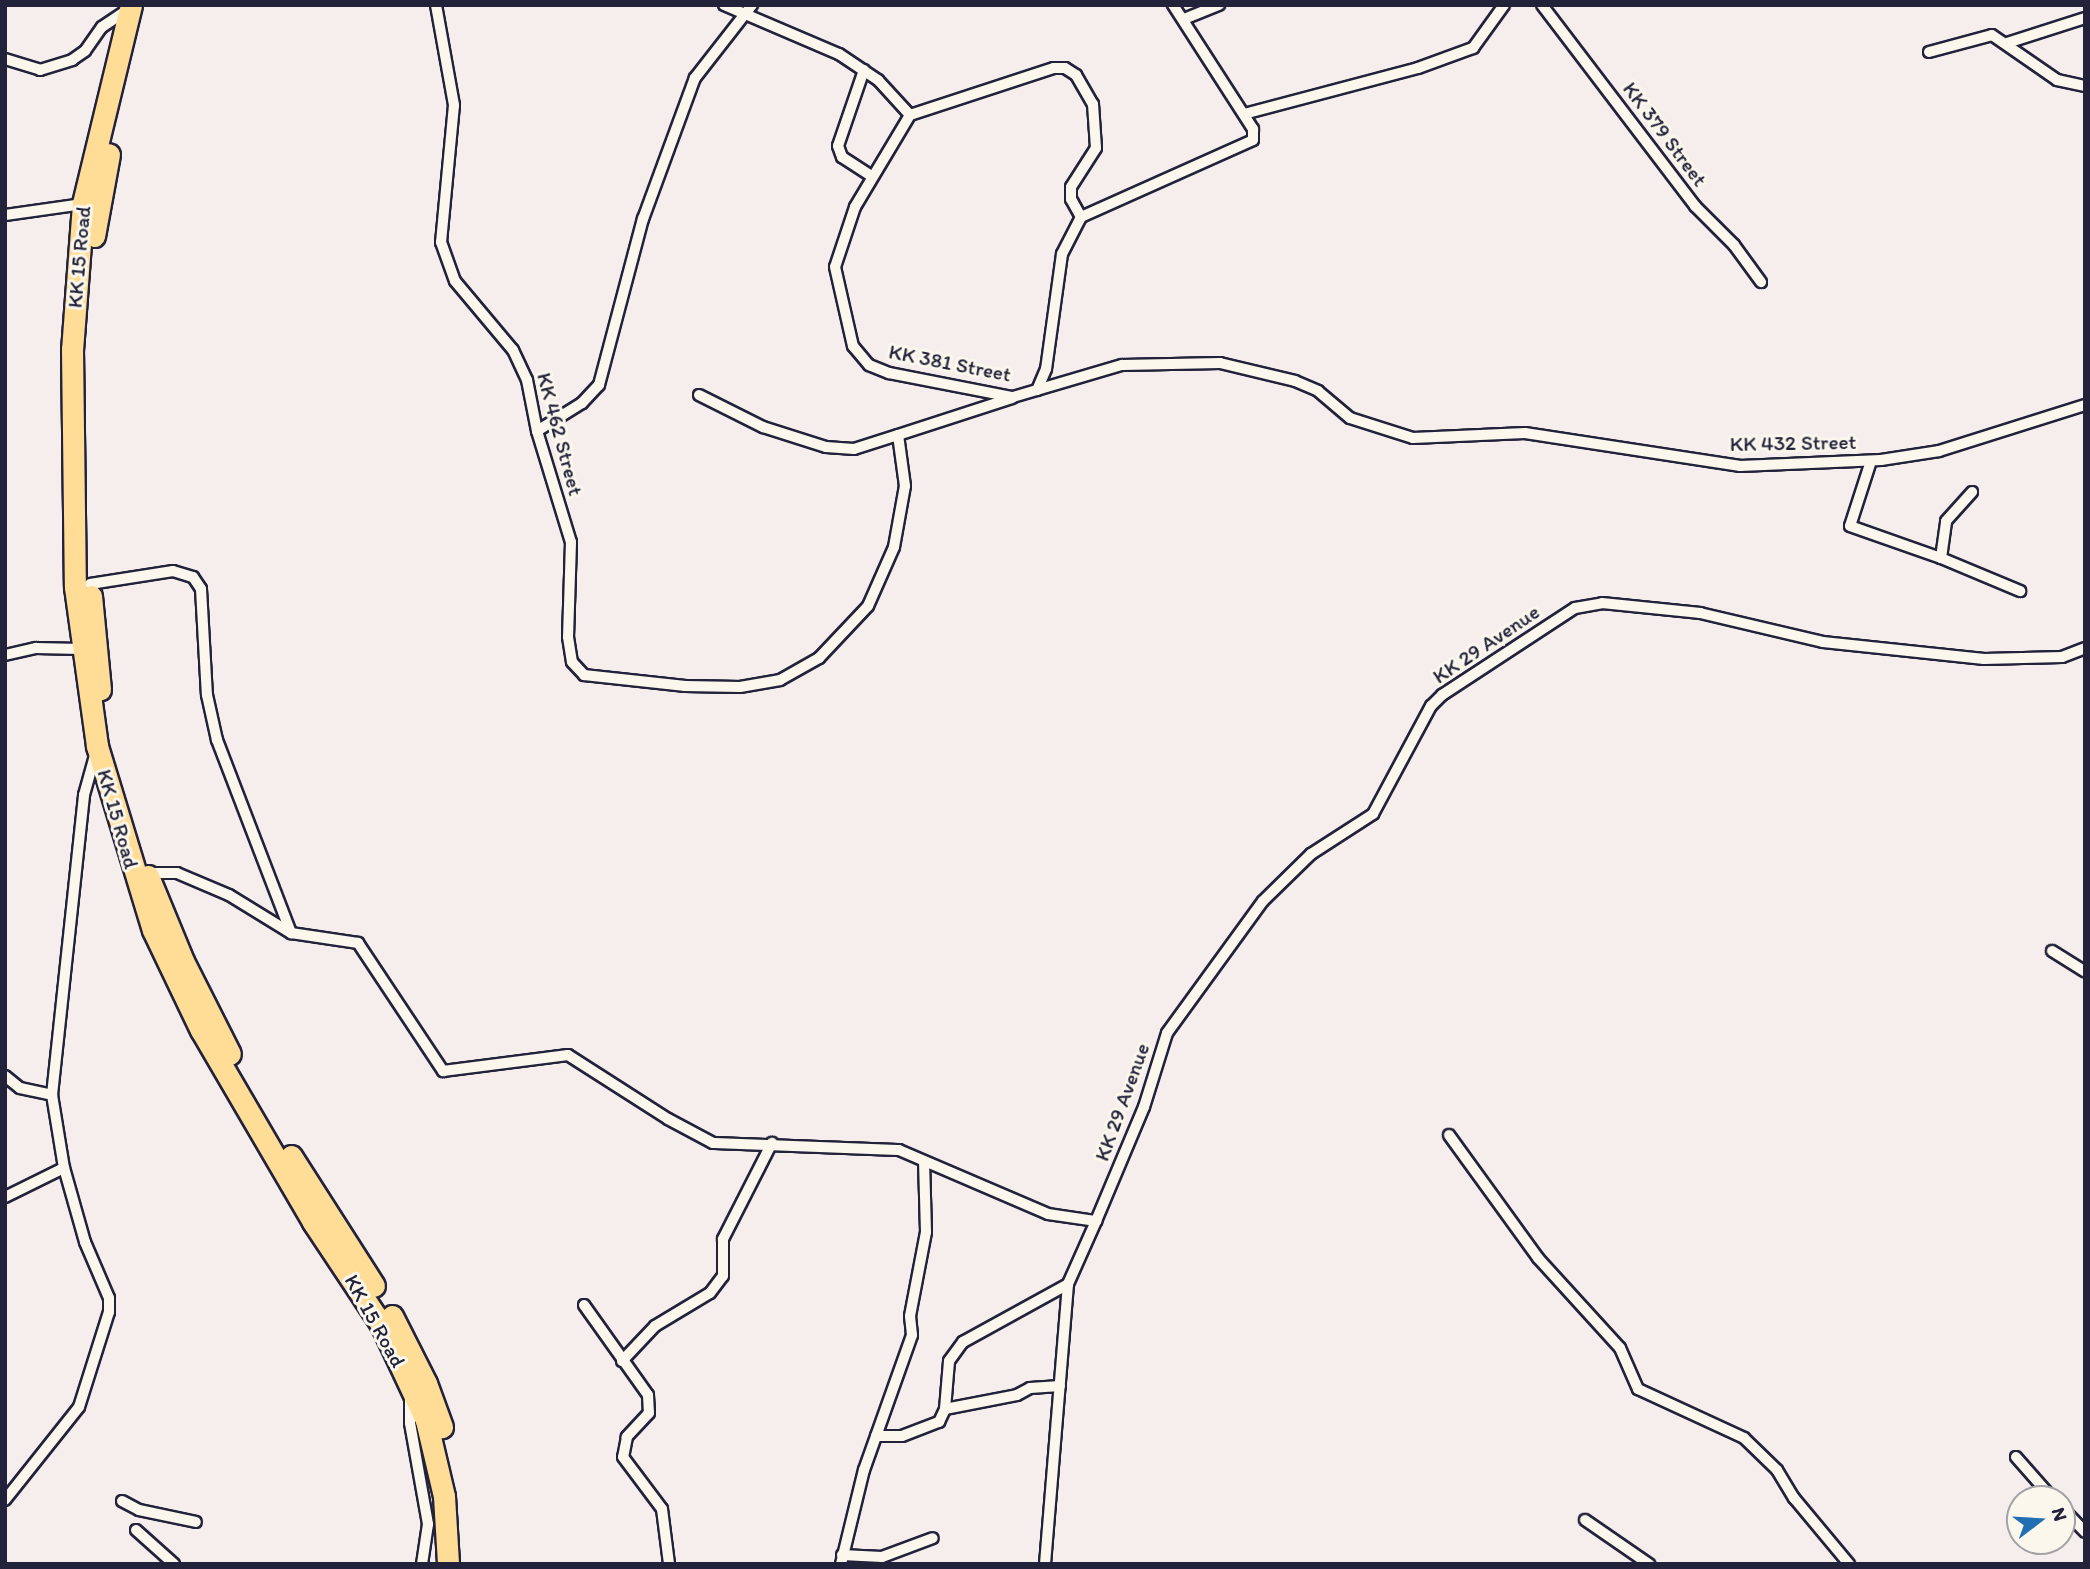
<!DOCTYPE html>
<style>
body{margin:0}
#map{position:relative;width:2090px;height:1569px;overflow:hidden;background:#f6eded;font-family:Itim,sans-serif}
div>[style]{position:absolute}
.roads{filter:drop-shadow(2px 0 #22223b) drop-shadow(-2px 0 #22223b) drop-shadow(0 2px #22223b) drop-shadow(0 -2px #22223b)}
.street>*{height:10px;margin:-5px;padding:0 5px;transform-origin:5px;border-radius:5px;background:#fbf7ec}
.highway>*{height:21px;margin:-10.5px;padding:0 10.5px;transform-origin:10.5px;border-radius:10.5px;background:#ffdd96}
span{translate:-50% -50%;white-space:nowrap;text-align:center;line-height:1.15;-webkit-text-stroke:6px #fbf7ec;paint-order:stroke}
.street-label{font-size:21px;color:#22223b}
.frame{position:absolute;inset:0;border:7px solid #22223b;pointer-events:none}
.north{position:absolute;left:2006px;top:1485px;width:70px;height:70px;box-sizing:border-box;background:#fbf7ec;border:2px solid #a4a2a5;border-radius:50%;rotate:73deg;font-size:19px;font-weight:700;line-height:28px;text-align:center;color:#22223b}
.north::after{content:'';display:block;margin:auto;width:24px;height:32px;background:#1f6fb2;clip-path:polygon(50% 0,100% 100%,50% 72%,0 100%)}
</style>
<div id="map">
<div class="roads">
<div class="street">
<div style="left:436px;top:5px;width:102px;rotate:79.8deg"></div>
<div style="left:454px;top:105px;width:138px;rotate:95.4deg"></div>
<div style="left:441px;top:242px;width:41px;rotate:70.3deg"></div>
<div style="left:455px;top:281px;width:90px;rotate:50deg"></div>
<div style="left:513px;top:350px;width:33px;rotate:65deg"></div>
<div style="left:527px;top:380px;width:52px;rotate:78.9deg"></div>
<div style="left:537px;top:431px;width:116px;rotate:73deg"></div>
<div style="left:571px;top:542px;width:95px;rotate:91.8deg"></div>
<div style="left:568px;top:637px;width:25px;rotate:81deg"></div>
<div style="left:572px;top:662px;width:18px;rotate:47deg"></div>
<div style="left:584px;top:675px;width:102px;rotate:6.2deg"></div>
<div style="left:685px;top:686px;width:55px;rotate:1deg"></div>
<div style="left:740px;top:687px;width:41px;rotate:-9.9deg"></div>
<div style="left:780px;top:680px;width:45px;rotate:-29.4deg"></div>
<div style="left:819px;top:658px;width:71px;rotate:-46.7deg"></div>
<div style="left:868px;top:606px;width:64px;rotate:-66.2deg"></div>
<div style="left:894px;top:547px;width:62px;rotate:-79.8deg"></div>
<div style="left:905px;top:486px;width:51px;rotate:-97.8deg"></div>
<div style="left:898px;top:435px;width:120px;rotate:-18deg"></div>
<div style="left:724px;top:5px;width:125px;rotate:23.1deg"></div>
<div style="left:839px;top:54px;width:47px;rotate:33.7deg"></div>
<div style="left:878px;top:80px;width:47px;rotate:47.6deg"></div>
<div style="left:910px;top:115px;width:107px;rotate:120.9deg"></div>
<div style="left:855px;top:207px;width:63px;rotate:108.4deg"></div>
<div style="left:835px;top:267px;width:81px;rotate:77.2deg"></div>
<div style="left:853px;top:346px;width:25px;rotate:50deg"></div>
<div style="left:869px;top:365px;width:22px;rotate:22deg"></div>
<div style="left:889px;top:373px;width:126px;rotate:11deg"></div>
<div style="left:1013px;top:397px;width:114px;rotate:-16.4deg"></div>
<div style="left:1122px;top:365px;width:98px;rotate:-1.2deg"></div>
<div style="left:1220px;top:363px;width:77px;rotate:13.5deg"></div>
<div style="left:1295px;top:381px;width:25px;rotate:23deg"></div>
<div style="left:1318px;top:391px;width:42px;rotate:40.2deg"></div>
<div style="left:1350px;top:418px;width:66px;rotate:17.6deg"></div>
<div style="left:1413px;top:438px;width:112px;rotate:-2.6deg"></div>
<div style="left:1525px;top:433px;width:218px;rotate:8.7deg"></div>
<div style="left:1740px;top:466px;width:141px;rotate:-2.4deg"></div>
<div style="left:1881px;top:460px;width:59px;rotate:-8.8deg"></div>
<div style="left:1939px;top:451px;width:153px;rotate:-17.5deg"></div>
<div style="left:1542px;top:5px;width:253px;rotate:52.7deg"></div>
<div style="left:1695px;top:206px;width:55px;rotate:45deg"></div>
<div style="left:1734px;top:245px;width:46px;rotate:53.9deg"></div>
<div style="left:1184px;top:19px;width:38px;rotate:-22deg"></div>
<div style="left:2007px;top:43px;width:82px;rotate:-17.8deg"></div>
<div style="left:1929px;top:52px;width:65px;rotate:-15.1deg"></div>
<div style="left:1992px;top:35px;width:79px;rotate:34.7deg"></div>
<div style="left:2057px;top:80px;width:29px;rotate:12deg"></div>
<div style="left:5px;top:59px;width:37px;rotate:17deg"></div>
<div style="left:40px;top:70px;width:34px;rotate:-17deg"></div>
<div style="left:72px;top:60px;width:16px;rotate:-35deg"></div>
<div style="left:85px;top:51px;width:29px;rotate:-55deg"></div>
<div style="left:102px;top:27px;width:32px;rotate:-34deg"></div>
<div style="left:864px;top:70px;width:80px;rotate:108.9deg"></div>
<div style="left:838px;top:146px;width:12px;rotate:70deg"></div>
<div style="left:842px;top:157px;width:35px;rotate:33deg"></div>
<div style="left:1244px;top:114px;width:180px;rotate:-14.8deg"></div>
<div style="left:1418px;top:68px;width:59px;rotate:-20deg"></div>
<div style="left:1473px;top:48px;width:53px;rotate:-54.2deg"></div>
<div style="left:910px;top:115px;width:151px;rotate:-18.1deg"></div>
<div style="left:1054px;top:68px;width:11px"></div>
<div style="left:1065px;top:68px;width:13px;rotate:32deg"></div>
<div style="left:1076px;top:75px;width:34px;rotate:60deg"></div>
<div style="left:1093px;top:104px;width:44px;rotate:86.1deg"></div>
<div style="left:1096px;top:148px;width:46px;rotate:122.7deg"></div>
<div style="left:1071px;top:187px;width:12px;rotate:90deg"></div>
<div style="left:1071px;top:199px;width:21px;rotate:61deg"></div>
<div style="left:1081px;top:217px;width:42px;rotate:117.2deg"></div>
<div style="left:1062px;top:254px;width:116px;rotate:97.9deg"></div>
<div style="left:1046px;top:369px;width:23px;rotate:113deg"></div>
<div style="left:5px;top:215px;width:79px;rotate:-8deg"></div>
<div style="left:1081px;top:217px;width:188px;rotate:-24.1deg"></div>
<div style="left:1253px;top:140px;width:11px;rotate:-90deg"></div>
<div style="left:1253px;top:129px;width:148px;rotate:-122.8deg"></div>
<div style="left:699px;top:395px;width:72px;rotate:26.6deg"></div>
<div style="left:763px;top:427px;width:66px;rotate:17.6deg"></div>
<div style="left:826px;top:447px;width:28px;rotate:4deg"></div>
<div style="left:854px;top:449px;width:46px;rotate:-17.7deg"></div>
<div style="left:537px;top:431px;width:53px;rotate:-31.9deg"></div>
<div style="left:582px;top:403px;width:25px;rotate:-47deg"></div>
<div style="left:599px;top:385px;width:172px;rotate:-75.2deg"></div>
<div style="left:643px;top:219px;width:150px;rotate:-69.8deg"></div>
<div style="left:695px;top:78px;width:93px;rotate:-52deg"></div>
<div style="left:1871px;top:461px;width:68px;rotate:107.9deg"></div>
<div style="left:1850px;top:526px;width:96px;rotate:19.4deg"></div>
<div style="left:1941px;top:558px;width:37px;rotate:-82deg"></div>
<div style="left:1946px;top:521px;width:39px;rotate:-48deg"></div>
<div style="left:1941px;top:558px;width:86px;rotate:22.7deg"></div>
<div style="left:90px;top:584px;width:84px;rotate:-8.9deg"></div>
<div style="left:173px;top:571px;width:21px;rotate:17deg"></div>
<div style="left:193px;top:577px;width:14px;rotate:56deg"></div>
<div style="left:201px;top:589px;width:106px;rotate:86.8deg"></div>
<div style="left:207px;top:695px;width:46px;rotate:77.5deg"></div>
<div style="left:217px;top:740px;width:207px;rotate:69deg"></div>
<div style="left:5px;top:655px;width:32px;rotate:-13deg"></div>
<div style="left:36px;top:648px;width:45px;rotate:1.3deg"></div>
<div style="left:146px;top:873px;width:31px"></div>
<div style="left:177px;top:873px;width:56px;rotate:22.9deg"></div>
<div style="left:229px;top:895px;width:73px;rotate:31.5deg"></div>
<div style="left:291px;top:933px;width:68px;rotate:8.5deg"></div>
<div style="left:358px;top:943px;width:154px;rotate:56.4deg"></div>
<div style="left:443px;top:1071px;width:126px;rotate:-7.3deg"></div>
<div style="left:568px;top:1055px;width:119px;rotate:32.6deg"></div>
<div style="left:668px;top:1119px;width:51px;rotate:28.1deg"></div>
<div style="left:713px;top:1143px;width:186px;rotate:2.2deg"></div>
<div style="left:899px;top:1150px;width:162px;rotate:23.2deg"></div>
<div style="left:1048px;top:1214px;width:49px;rotate:8.3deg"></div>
<div style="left:1096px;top:1221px;width:124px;rotate:-67.2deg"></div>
<div style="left:1144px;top:1107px;width:77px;rotate:-72.7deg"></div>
<div style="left:1167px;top:1033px;width:163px;rotate:-54deg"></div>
<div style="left:1263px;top:901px;width:67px;rotate:-44.4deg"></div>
<div style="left:1311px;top:854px;width:74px;rotate:-32.8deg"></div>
<div style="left:1373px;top:814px;width:123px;rotate:-61.8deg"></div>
<div style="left:1431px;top:706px;width:16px;rotate:-45deg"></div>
<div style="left:1442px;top:695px;width:159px;rotate:-33.2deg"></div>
<div style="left:1575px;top:608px;width:27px;rotate:-10deg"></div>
<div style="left:1602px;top:603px;width:99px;rotate:5.8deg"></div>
<div style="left:1700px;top:613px;width:126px;rotate:13.3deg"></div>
<div style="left:1823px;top:642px;width:162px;rotate:6deg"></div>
<div style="left:1984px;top:659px;width:78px;rotate:-1.5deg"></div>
<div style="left:2062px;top:657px;width:25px;rotate:-21deg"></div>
<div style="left:2052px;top:951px;width:39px;rotate:32deg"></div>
<div style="left:5px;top:1076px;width:19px;rotate:39deg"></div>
<div style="left:20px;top:1088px;width:33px;rotate:12deg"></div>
<div style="left:1449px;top:1135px;width:152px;rotate:54.1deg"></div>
<div style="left:1538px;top:1258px;width:122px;rotate:47.7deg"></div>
<div style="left:1620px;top:1348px;width:45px;rotate:66.3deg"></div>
<div style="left:1638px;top:1389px;width:117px;rotate:24.8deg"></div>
<div style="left:1744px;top:1438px;width:46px;rotate:44.1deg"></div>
<div style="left:1777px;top:1470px;width:33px;rotate:59deg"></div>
<div style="left:1794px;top:1498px;width:86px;rotate:50.2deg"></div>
<div style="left:5px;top:1197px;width:66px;rotate:-26.2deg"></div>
<div style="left:584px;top:1305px;width:110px;rotate:54.6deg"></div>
<div style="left:648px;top:1395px;width:18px;rotate:87deg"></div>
<div style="left:649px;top:1413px;width:33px;rotate:133deg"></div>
<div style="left:627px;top:1437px;width:20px;rotate:101deg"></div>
<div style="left:623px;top:1457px;width:65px;rotate:53.1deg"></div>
<div style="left:662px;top:1509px;width:55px;rotate:82.7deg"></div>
<div style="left:622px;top:1361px;width:48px;rotate:-46.7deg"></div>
<div style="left:655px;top:1326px;width:64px;rotate:-31deg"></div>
<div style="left:710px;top:1293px;width:21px;rotate:-53deg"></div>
<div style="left:723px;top:1276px;width:37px;rotate:-90deg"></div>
<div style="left:723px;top:1239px;width:108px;rotate:-63deg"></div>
<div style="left:410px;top:1397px;width:26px;rotate:90deg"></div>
<div style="left:410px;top:1423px;width:103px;rotate:79.9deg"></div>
<div style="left:428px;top:1524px;width:40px;rotate:98.5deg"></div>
<div style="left:945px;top:1409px;width:73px;rotate:-11deg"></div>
<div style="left:1017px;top:1395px;width:15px;rotate:-28deg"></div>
<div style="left:1030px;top:1388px;width:30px;rotate:-4deg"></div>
<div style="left:876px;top:1436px;width:26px"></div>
<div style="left:902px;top:1436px;width:40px;rotate:-21deg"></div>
<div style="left:939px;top:1422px;width:14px;rotate:-65deg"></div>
<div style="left:945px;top:1409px;width:48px;rotate:-85.2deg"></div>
<div style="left:949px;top:1361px;width:24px;rotate:-54deg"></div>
<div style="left:963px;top:1342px;width:120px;rotate:-28.9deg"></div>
<div style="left:2016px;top:1457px;width:56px;rotate:48.6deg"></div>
<div style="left:5px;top:1500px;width:119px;rotate:-51.5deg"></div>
<div style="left:79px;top:1407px;width:100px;rotate:-72.5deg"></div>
<div style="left:109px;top:1312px;width:14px;rotate:-90deg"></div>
<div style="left:109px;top:1298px;width:61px;rotate:-113.2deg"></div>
<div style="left:85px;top:1242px;width:77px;rotate:-105.8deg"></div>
<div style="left:64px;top:1168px;width:74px;rotate:-99.3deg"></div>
<div style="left:52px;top:1095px;width:302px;rotate:-83.9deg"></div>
<div style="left:84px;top:795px;width:45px;rotate:-74.4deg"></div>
<div style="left:122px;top:1501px;width:19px;rotate:28deg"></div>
<div style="left:139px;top:1510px;width:58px;rotate:11.9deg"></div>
<div style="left:2062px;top:1508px;width:33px;rotate:46deg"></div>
<div style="left:1585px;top:1520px;width:78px;rotate:34.5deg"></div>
<div style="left:136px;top:1530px;width:51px;rotate:41.8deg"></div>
<div style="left:842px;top:1555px;width:40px;rotate:2.9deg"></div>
<div style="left:882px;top:1557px;width:54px;rotate:-20.4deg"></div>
<div style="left:841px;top:1564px;width:97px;rotate:-76.3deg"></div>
<div style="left:864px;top:1470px;width:143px;rotate:-70.4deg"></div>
<div style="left:912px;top:1335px;width:19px;rotate:-96deg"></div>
<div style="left:910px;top:1316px;width:86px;rotate:-79.2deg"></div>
<div style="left:926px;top:1232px;width:70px;rotate:-91.6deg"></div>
<div style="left:1045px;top:1564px;width:281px;rotate:-85.3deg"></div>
<div style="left:1068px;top:1284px;width:69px;rotate:-66deg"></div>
</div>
<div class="highway">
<div style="left:131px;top:5px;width:205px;rotate:103.6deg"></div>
<div style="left:83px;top:204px;width:145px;rotate:94.3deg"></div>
<div style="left:72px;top:349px;width:238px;rotate:89.3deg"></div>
<div style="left:75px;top:587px;width:161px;rotate:82.1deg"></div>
<div style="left:97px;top:746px;width:192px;rotate:73.1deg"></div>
<div style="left:153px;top:930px;width:111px;rotate:64.4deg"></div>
<div style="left:201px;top:1030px;width:222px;rotate:59.7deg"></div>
<div style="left:313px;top:1222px;width:123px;rotate:56.3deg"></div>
<div style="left:381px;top:1324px;width:106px;rotate:64.9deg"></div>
<div style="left:426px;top:1420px;width:78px;rotate:76.7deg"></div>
<div style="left:444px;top:1496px;width:68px;rotate:86.6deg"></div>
<div style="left:94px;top:236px;width:83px;rotate:-79.6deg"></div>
<div style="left:91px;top:596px;width:94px;rotate:84.5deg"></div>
<div style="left:148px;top:876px;width:92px;rotate:67.6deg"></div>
<div style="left:183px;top:961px;width:104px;rotate:63.2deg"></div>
<div style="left:291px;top:1156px;width:154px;rotate:57.4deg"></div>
<div style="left:392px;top:1316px;width:75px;rotate:63.1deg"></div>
<div style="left:426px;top:1383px;width:47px;rotate:70deg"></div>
</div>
</div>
<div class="street-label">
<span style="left:1665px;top:134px;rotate:53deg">KK 379 Street</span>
<span style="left:79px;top:257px;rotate:-85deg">KK 15 Road</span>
<span style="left:950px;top:363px;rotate:11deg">KK 381 Street</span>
<span style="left:560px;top:434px;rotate:75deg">KK 462 Street</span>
<span style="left:1793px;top:443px;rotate:-1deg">KK 432 Street</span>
<span style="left:1486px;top:644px;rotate:-34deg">KK 29 Avenue</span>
<span style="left:118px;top:819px;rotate:74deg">KK 15 Road</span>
<span style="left:1122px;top:1102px;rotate:-70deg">KK 29 Avenue</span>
<span style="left:375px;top:1321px;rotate:61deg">KK 15 Road</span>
</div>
<div class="frame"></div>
<div class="north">N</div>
</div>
